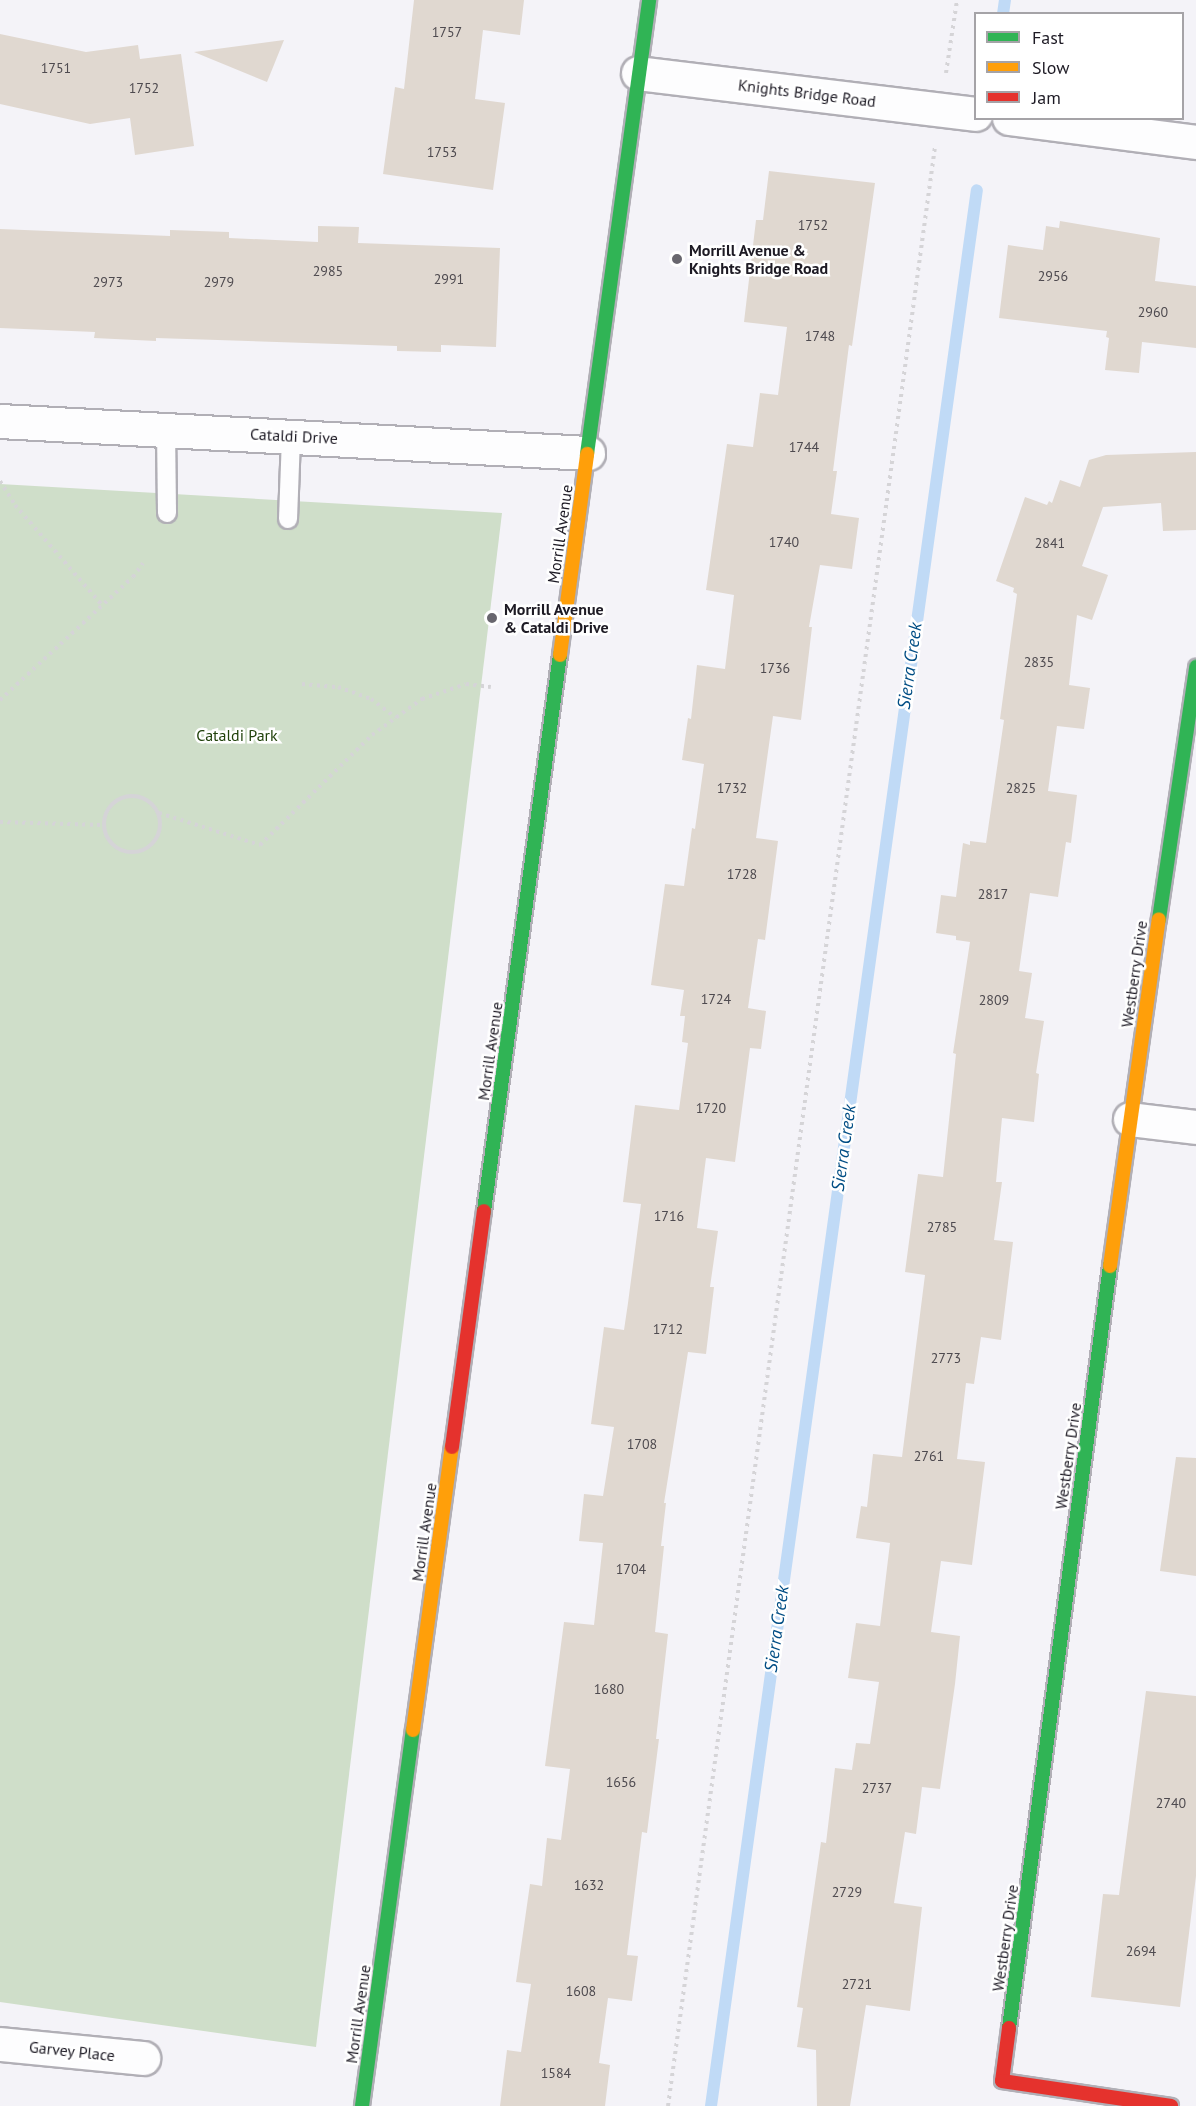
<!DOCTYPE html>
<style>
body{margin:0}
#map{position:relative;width:1196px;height:2106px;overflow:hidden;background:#f4f3f8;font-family:"PT Sans",sans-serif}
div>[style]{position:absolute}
.green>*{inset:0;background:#cfdec9}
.stream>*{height:12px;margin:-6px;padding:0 6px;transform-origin:6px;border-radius:6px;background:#c0daf6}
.building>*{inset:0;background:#e0d8d0}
.path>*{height:4px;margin-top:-2px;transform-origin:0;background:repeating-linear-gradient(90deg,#d5d4d7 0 3px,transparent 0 7.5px)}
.path>.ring{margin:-2px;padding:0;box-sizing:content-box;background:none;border:4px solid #d5d4d7;border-radius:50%}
.roads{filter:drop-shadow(2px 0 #b1afb6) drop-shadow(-2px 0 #b1afb6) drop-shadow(0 2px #b1afb6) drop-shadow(0 -2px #b1afb6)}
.lane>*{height:18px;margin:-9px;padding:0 9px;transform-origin:9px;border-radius:9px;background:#fdfdfe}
.street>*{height:33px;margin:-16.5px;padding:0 16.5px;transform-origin:16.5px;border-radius:16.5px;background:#fdfdfe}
.fast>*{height:14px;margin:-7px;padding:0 7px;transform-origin:7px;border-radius:7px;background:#30b455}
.slow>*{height:14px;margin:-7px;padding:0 7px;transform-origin:7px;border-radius:7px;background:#ff9f0a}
.jam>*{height:14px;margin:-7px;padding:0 7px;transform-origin:7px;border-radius:7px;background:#e5322d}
.dots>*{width:16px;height:16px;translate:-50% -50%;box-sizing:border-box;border:3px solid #fff;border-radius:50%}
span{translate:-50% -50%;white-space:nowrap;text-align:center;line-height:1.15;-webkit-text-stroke:5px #fff;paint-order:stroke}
.number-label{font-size:14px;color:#4e4a4f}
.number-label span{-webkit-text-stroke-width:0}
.street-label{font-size:16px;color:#1d1a24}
.poi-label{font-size:16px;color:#1d1a24;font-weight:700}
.left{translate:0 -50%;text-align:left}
.park-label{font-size:16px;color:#21420b}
.water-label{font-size:18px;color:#004d84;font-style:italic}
.legend{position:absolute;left:974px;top:12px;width:210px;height:108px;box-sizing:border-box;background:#fff;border:2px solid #a5a3a7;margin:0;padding:8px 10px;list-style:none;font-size:18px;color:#1d1a24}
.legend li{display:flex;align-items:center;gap:12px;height:30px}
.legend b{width:30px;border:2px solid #a5a3a7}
</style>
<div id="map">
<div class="green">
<div style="clip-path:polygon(0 484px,502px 513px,316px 2047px,0 2002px)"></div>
</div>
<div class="stream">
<div style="left:1003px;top:14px;width:14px;rotate:-82deg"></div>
<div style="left:711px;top:2106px;width:1934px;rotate:-82.1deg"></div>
</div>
<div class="building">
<div style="clip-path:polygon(414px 0,524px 0,520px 35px,483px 30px,475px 99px,505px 103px,493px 190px,383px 174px,395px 87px,404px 89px)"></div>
<div style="clip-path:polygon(0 34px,86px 52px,138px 45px,140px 59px,181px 54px,194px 146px,135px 155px,130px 118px,90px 124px,0 104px)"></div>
<div style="clip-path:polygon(284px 40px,267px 82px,194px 52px)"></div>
<div style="clip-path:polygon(769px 171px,875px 183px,852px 346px,849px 345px,833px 471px,837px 471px,831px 514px,859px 518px,852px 569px,820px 565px,809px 627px,812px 627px,801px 720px,773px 716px,756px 838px,778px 841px,765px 940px,758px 939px,748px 1008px,766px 1011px,761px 1049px,750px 1048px,735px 1162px,706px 1158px,697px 1228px,718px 1231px,710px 1287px,714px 1287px,706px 1354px,688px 1352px,664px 1503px,666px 1503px,661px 1546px,664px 1546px,655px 1632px,668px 1634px,656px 1739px,659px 1739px,647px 1833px,642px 1832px,627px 1955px,638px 1956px,632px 2001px,608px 1998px,599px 2063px,610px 2065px,605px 2106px,500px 2106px,507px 2050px,521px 2052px,531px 1984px,516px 1982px,530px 1884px,542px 1886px,547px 1838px,561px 1840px,570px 1769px,545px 1766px,564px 1622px,594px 1625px,603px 1543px,579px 1541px,584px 1494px,603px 1496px,614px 1427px,591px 1424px,604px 1327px,624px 1330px,628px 1303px,641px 1204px,623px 1202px,635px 1105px,679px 1110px,688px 1043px,682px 1042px,685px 1016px,680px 1016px,684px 990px,651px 985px,665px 884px,684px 886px,692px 828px,695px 829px,704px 764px,682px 760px,688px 718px,691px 719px,697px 665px,725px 669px,734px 595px,706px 590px,727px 444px,753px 447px,760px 393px,778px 395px,787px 327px,744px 322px,756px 220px,763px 220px)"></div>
<div style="clip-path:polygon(1060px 221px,1160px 238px,1155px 281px,1196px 286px,1196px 348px,1142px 342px,1139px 373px,1105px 370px,1109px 338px,1106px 337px,1107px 331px,999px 318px,1008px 245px,1043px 250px,1046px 226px,1059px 228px)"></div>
<div style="clip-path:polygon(318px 226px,359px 227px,358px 243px,500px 248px,496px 347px,441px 345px,441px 352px,397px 351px,397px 346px,156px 338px,156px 341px,94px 338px,95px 332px,0 328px,0 229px,170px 236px,170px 230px,229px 232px,229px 238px,318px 242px)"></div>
<div style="clip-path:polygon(1196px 452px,1196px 530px,1163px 531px,1161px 503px,1103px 507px,1082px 566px,1108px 575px,1092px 620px,1077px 615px,1069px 685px,1090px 688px,1084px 729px,1057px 726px,1048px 791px,1077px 795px,1071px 843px,1066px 842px,1058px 897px,1030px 893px,1019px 971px,1032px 973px,1025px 1018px,1044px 1021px,1036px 1073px,1039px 1074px,1034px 1122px,1002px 1118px,996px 1182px,1002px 1182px,994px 1240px,1013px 1242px,1001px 1340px,981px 1337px,974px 1384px,966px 1383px,957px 1459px,985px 1462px,972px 1565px,941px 1561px,931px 1632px,960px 1636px,955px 1684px,940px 1789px,922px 1787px,916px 1834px,905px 1832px,894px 1903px,922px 1907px,910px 2011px,866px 2005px,850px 2106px,817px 2106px,816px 2050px,797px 2047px,803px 2008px,797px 2007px,821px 1842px,826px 1843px,835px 1768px,852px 1770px,856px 1743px,870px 1744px,879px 1682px,848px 1678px,856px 1623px,880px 1626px,890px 1543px,856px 1538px,861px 1506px,867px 1507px,873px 1454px,902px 1457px,925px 1275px,905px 1272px,918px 1174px,943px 1177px,956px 1054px,953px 1053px,970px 942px,956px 940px,956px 936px,936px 933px,941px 895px,956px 897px,963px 843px,970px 845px,970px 841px,986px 843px,1004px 720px,1000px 719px,1017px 594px,1013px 592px,1014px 588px,996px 581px,1025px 497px,1047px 505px,1049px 501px,1052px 503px,1060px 480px,1080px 487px,1089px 460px,1106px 455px)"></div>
<div style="clip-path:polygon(1176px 1457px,1196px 1458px,1196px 1576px,1160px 1571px)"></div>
<div style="clip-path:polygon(1146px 1691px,1196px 1696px,1196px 1876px,1180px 2007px,1091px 1997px,1103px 1894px,1119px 1895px)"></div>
</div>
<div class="path">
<div style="left:946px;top:73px;width:74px;rotate:-81.4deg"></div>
<div style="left:0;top:481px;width:28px;rotate:58deg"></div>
<div style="left:15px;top:505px;width:133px;rotate:49deg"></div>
<div style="left:302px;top:684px;width:36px;rotate:5deg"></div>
<div style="left:338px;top:687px;width:35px;rotate:20deg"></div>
<div style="left:371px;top:699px;width:31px;rotate:37deg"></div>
<div style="left:0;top:700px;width:181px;rotate:-42.8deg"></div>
<div style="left:133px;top:577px;width:17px;rotate:-54deg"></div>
<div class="ring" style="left:104px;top:796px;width:52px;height:52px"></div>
<div style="left:159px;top:813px;width:106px;rotate:17.6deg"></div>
<div style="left:260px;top:845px;width:157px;rotate:-44.5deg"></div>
<div style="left:372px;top:735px;width:62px;rotate:-35.8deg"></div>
<div style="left:422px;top:699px;width:46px;rotate:-18.8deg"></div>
<div style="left:466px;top:684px;width:25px;rotate:7deg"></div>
<div style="left:0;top:822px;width:103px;rotate:1.7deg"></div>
<div style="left:668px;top:2106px;width:1978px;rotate:-82.24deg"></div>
</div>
<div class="roads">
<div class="lane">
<div style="left:166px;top:429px;width:84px;rotate:89.3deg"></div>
<div style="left:288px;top:519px;width:83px;rotate:-87.9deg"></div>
</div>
<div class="street">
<div style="left:638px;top:73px;width:340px;rotate:6.9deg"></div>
<div style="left:1009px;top:118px;width:189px;rotate:7.3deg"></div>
<div style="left:0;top:421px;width:589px;rotate:3.12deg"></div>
<div style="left:1130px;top:1119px;width:66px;rotate:6.9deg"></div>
<div style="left:0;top:2044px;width:144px;rotate:5.6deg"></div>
</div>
<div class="fast">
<div style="left:587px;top:454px;width:458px;rotate:-82.2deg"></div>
<div style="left:1159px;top:919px;width:255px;rotate:-81.6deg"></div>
<div style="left:484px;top:1211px;width:561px;rotate:-82.22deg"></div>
<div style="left:1009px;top:2028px;width:769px;rotate:-82.45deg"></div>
<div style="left:362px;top:2106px;width:379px;rotate:-82.3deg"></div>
</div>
<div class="slow">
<div style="left:560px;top:655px;width:203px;rotate:-82.3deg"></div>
<div style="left:1110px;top:1266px;width:350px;rotate:-82deg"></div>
<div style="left:413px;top:1730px;width:286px;rotate:-82.2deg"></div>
</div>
<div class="jam">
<div style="left:452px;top:1447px;width:238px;rotate:-82.3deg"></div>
<div style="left:1009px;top:2028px;width:53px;rotate:97.5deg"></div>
<div style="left:1002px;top:2081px;width:171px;rotate:8.4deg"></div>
</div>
</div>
<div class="dots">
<div style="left:677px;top:259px;background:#68666e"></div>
<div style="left:492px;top:618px;background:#68666e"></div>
</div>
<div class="number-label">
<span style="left:447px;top:32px">1757</span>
<span style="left:56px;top:68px">1751</span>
<span style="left:144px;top:88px">1752</span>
<span style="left:442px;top:152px">1753</span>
<span style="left:813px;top:225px">1752</span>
<span style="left:328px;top:271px">2985</span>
<span style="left:1053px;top:276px">2956</span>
<span style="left:449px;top:279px">2991</span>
<span style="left:108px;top:282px">2973</span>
<span style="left:219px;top:282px">2979</span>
<span style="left:1153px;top:312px">2960</span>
<span style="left:820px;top:336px">1748</span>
<span style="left:804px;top:447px">1744</span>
<span style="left:784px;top:542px">1740</span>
<span style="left:1050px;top:543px">2841</span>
<span style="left:1039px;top:662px">2835</span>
<span style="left:775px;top:668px">1736</span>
<span style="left:732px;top:788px">1732</span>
<span style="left:1021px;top:788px">2825</span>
<span style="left:742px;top:874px">1728</span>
<span style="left:993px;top:894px">2817</span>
<span style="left:716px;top:999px">1724</span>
<span style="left:994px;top:1000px">2809</span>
<span style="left:711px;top:1108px">1720</span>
<span style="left:669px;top:1216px">1716</span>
<span style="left:942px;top:1227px">2785</span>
<span style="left:668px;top:1329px">1712</span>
<span style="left:946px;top:1358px">2773</span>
<span style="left:642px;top:1444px">1708</span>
<span style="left:929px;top:1456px">2761</span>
<span style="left:631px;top:1569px">1704</span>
<span style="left:609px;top:1689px">1680</span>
<span style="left:621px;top:1782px">1656</span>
<span style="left:877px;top:1788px">2737</span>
<span style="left:1171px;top:1803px">2740</span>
<span style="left:589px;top:1885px">1632</span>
<span style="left:847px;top:1892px">2729</span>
<span style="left:1141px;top:1951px">2694</span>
<span style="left:857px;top:1984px">2721</span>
<span style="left:581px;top:1991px">1608</span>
<span style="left:556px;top:2073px">1584</span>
</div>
<div class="street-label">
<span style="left:807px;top:93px;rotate:7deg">Knights Bridge Road</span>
<span style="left:294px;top:436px;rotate:3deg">Cataldi Drive</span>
<span style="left:560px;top:534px;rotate:-82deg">Morrill Avenue</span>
<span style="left:1134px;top:974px;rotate:-82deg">Westberry Drive</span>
<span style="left:490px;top:1051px;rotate:-82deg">Morrill Avenue</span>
<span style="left:1068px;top:1456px;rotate:-82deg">Westberry Drive</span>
<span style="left:424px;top:1532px;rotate:-82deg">Morrill Avenue</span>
<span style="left:1005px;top:1938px;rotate:-82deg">Westberry Drive</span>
<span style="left:358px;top:2014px;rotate:-82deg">Morrill Avenue</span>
<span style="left:72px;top:2051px;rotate:6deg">Garvey Place</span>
</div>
<div class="poi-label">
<span class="left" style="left:689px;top:259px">Morrill Avenue &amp;<br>Knights Bridge Road</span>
<span class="left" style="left:504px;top:618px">Morrill Avenue<br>&amp; Cataldi Drive</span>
</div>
<div class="park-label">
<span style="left:237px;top:735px">Cataldi Park</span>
</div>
<div class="water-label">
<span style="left:910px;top:666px;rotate:-82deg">Sierra Creek</span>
<span style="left:844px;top:1148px;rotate:-82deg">Sierra Creek</span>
<span style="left:777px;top:1629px;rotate:-82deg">Sierra Creek</span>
</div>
<ul class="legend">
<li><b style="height:8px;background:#30b455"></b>Fast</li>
<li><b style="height:8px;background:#ff9f0a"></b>Slow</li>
<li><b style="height:8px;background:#e5322d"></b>Jam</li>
</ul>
</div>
